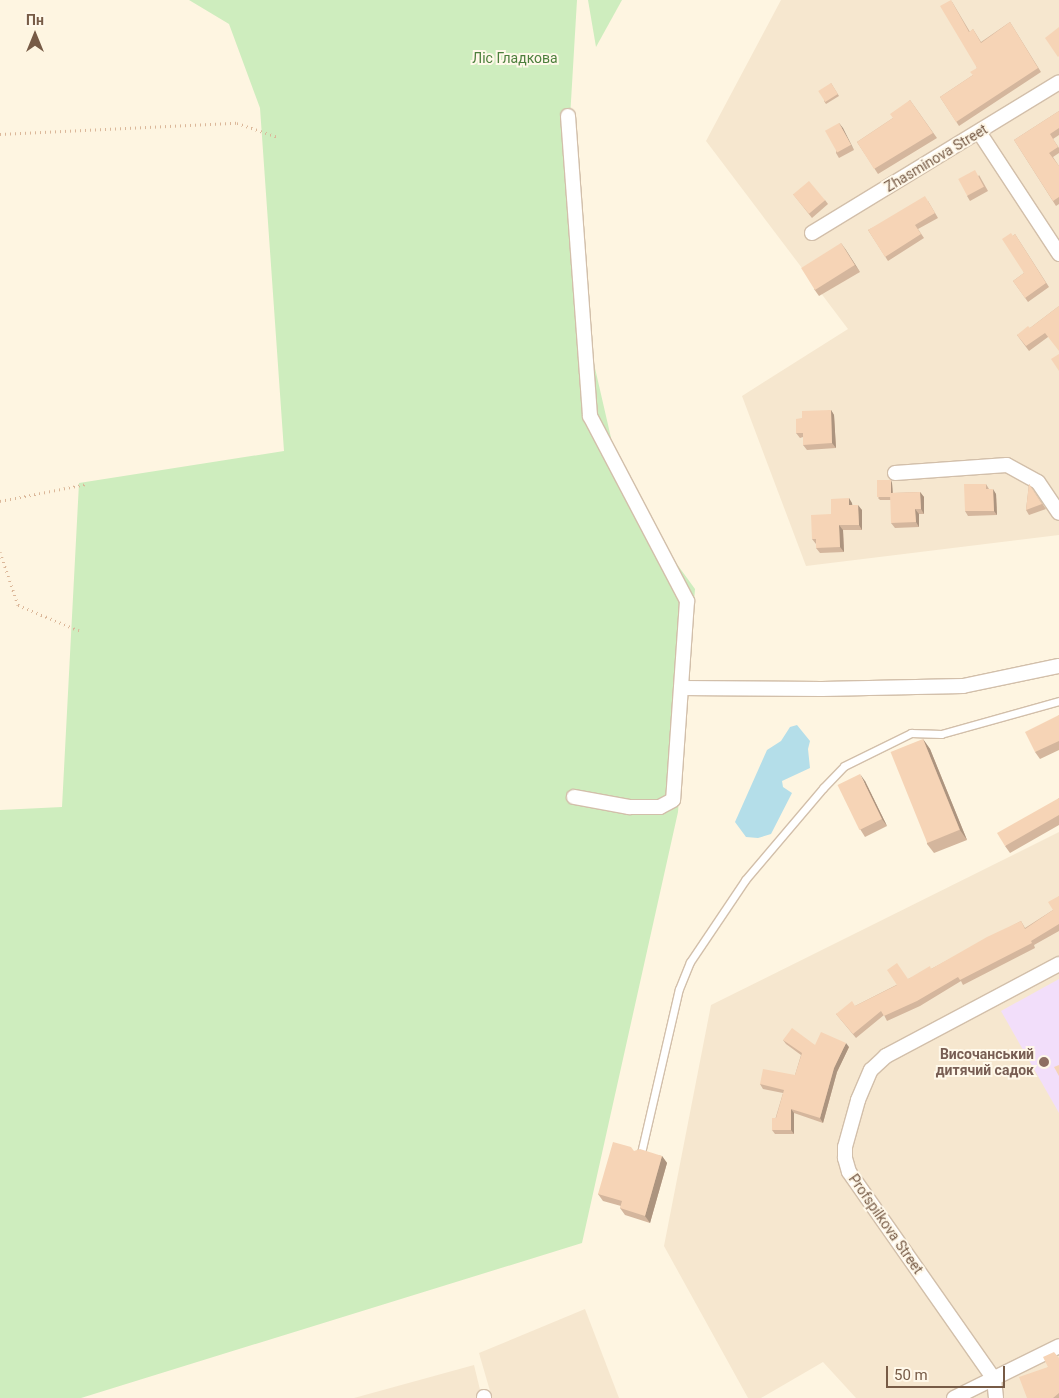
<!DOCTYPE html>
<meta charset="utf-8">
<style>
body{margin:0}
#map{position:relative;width:1059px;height:1398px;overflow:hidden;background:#fef5e1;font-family:Roboto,sans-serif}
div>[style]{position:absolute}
.residential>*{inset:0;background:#f6e7cf}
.education>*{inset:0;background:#f2defa}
.green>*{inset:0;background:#ceedbe}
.water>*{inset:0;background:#b4dee9}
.path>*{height:3px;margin-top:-1.5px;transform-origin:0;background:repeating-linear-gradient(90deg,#dbb799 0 1px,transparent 0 5px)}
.roads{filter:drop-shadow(1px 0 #d2bfaa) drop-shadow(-1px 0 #d2bfaa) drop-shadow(0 1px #d2bfaa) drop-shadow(0 -1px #d2bfaa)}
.lane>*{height:7px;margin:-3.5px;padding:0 3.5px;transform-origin:3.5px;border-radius:3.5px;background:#fff}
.street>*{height:14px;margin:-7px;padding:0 7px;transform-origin:7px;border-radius:7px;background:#fff}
.wall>*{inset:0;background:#d4b69d}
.shaded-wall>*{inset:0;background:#ac947f}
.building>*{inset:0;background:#f6d4b6;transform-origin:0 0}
.dots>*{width:14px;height:14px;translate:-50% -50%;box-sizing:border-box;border:2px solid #fff8e9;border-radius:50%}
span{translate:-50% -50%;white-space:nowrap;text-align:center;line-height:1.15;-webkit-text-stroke:4px #fff8e9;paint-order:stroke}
.park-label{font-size:14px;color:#4c7f3c}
.street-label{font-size:14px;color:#775b46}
.education-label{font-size:14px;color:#785e54;font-weight:700}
.right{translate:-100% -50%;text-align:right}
.north{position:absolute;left:10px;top:10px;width:50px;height:50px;-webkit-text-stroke:4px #fff8e9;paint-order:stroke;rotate:0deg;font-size:14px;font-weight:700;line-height:20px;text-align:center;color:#775b46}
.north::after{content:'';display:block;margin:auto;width:18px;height:22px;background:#775b46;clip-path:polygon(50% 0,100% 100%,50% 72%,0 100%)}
.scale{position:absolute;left:886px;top:1366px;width:119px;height:22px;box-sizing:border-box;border:2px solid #775b46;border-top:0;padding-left:6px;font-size:15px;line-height:18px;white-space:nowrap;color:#775b46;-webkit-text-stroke:4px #fff8e9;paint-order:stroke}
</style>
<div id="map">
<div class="residential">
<div style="clip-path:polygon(781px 0,1059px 0,1059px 535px,806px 566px,742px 396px,848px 329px,706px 141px)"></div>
<div style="clip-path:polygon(1059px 832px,1059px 1398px,856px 1398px,823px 1362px,761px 1398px,748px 1398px,664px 1246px,711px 1005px)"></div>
<div style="clip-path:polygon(585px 1309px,619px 1398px,492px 1398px,479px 1353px)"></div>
<div style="clip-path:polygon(474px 1365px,482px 1398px,354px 1398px)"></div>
</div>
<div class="education">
<div style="clip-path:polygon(1059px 979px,1059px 1113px,1001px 1011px)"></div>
</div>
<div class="green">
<div style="clip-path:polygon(189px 0,577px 0,570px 118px,586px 329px,623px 490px,695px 589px,678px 812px,582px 1243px,81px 1398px,0 1398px,0 810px,62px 807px,79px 483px,284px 451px,260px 108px,229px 24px)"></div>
<div style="clip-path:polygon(588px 0,622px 0,596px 47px)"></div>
</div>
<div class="water">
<div style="clip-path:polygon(797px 725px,810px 741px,808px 749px,810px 768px,782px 781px,783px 787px,792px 793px,771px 834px,758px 838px,746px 837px,735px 822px,767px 750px,781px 741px,790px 727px)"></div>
</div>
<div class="path">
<div style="left:0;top:134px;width:237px;rotate:-2.7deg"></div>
<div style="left:237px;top:123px;width:43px;rotate:18.9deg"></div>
<div style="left:0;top:501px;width:89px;rotate:-11.1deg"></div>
<div style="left:0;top:552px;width:56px;rotate:71.2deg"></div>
<div style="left:18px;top:605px;width:67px;rotate:22.8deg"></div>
</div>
<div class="roads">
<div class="lane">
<div style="left:641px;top:1153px;width:168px;rotate:-77deg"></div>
<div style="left:679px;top:989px;width:29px;rotate:-68deg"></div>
<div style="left:690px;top:962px;width:99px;rotate:-56.1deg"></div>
<div style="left:745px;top:880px;width:121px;rotate:-49.7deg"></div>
<div style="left:823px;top:788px;width:30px;rotate:-46deg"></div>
<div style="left:844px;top:766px;width:75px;rotate:-26.2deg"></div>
<div style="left:911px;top:733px;width:30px;rotate:2deg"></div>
<div style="left:941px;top:734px;width:123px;rotate:-15.6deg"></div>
</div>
<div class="street">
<div style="left:568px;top:116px;width:301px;rotate:85.8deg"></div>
<div style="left:590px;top:416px;width:209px;rotate:62.3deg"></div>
<div style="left:687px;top:601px;width:199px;rotate:94deg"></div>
<div style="left:673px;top:800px;width:15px;rotate:152deg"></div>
<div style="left:660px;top:807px;width:31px;rotate:180deg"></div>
<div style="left:629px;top:807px;width:56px;rotate:-169.7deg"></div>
<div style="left:979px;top:132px;width:146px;rotate:56.7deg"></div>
<div style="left:812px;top:233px;width:289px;rotate:-31.4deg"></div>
<div style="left:895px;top:473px;width:112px;rotate:-4.1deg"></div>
<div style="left:1007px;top:465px;width:35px;rotate:29deg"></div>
<div style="left:1038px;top:482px;width:37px;rotate:56deg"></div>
<div style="left:681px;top:688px;width:141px;rotate:0.4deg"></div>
<div style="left:822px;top:689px;width:141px;rotate:-1.2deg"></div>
<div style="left:963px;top:686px;width:98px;rotate:-11.8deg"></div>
<div style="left:484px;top:1397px;width:1px;rotate:90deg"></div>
<div style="left:954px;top:1398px;width:117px;rotate:-26.3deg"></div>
<div style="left:996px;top:1398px;width:19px;rotate:-96deg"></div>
<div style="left:994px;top:1379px;width:253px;rotate:-125deg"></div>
<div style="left:849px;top:1172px;width:15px;rotate:-106deg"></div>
<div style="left:845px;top:1158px;width:11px;rotate:-90deg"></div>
<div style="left:845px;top:1147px;width:49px;rotate:-74.5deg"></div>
<div style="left:858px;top:1100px;width:33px;rotate:-67deg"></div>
<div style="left:871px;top:1070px;width:21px;rotate:-43deg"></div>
<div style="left:886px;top:1056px;width:196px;rotate:-28deg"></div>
</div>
</div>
<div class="wall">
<div style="clip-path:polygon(951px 0,970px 32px,973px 29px,981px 42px,1010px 22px,1041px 72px,959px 126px,940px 97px,973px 75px,977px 68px)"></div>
<div style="clip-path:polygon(831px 83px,839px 96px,826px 104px,824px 101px)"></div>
<div style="clip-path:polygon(910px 100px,937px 138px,878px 174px,857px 142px,893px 118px)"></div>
<div style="clip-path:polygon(1059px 111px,1059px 135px,1053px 139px,1059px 148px,1059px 153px,1053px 157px,1059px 166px,1059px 204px,1056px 206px,1014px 140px)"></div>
<div style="clip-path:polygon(839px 123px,854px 150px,839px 158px,836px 153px)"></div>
<div style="clip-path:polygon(979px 175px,988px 191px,970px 201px,967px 196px)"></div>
<div style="clip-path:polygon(793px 194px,825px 200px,828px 204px,812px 218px)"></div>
<div style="clip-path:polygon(928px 201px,938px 218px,918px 229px,924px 238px,888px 261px,868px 230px)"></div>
<div style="clip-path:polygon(1015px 234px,1049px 287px,1028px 302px,1013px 281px,1024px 273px,1013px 236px)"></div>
<div style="clip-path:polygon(841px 243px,860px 272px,819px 296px,814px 289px)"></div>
<div style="clip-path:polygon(1059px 306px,1048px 337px,1029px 351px,1017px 335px,1030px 328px)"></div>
<div style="clip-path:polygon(831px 410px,834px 415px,836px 448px,807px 450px,803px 445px,803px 437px,800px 438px,796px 433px,802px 418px)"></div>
<div style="clip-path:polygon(892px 483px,893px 493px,920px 492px,924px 497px,924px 514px,919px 514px,919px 527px,895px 528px,891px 523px,891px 500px,880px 500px,878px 498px)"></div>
<div style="clip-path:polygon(986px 484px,989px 489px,996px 494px,997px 515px,968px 516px,965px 511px)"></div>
<div style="clip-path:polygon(1029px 484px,1046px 509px,1029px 515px,1026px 510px)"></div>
<div style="clip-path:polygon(852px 503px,852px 505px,862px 510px,862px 530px,843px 530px,844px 552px,820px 553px,816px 548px,816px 544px,812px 539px,831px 514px)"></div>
<div style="clip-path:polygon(1059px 715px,1059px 750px,1040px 759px,1035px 752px)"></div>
<div style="clip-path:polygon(923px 739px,930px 749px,967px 840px,934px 853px,927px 844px)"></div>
<div style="clip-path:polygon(865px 781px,887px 826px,865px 837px,860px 829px)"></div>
<div style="clip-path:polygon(1059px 798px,1059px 825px,1010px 853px,1005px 846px)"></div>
<div style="clip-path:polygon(1059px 896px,1059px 931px,1034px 945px,1035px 948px,963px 985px,961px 981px,920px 1006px,887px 1021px,884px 1015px,856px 1038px,836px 1014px,855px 1006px,908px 979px,931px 969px,1021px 921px,1025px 928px,1053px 910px)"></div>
<div style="clip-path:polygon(783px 1040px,815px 1045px,849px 1047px,837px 1072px,823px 1123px,794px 1113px,794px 1134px,775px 1134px,772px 1130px,783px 1093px,763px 1089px,760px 1084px,795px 1075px,801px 1055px,786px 1044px)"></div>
<div style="clip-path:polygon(634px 1151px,662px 1156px,667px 1163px,650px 1223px,625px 1215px,620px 1208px,621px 1206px,603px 1201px,598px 1194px)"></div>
<div style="clip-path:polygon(1059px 1358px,1059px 1398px,1027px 1398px,1048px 1367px)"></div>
</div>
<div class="shaded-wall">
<div style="clip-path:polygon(839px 123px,843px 128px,854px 150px,851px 145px)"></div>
<div style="clip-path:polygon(841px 243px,846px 250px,860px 272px,855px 265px)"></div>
<div style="clip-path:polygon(831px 410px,834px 415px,836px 448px,832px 443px)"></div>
<div style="clip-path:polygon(891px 480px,892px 483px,893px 500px,891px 497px)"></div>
<div style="clip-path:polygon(993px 489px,996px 494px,997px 515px,994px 511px)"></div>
<div style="clip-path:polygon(920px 492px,924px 497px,924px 514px,921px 509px)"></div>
<div style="clip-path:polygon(849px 498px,852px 503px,853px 510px,849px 505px)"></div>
<div style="clip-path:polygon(858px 505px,862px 510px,862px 530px,859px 525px)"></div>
<div style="clip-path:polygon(915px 509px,919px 514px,919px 527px,916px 522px)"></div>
<div style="clip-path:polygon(839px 525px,843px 530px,844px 552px,840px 547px)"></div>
<div style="clip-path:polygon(923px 739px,930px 749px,967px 840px,960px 830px)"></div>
<div style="clip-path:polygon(860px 774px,865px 781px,887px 826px,882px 819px)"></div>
<div style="clip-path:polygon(846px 1043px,849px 1047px,837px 1072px,823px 1123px,820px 1118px,834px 1068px)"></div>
<div style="clip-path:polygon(791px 1109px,794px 1113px,794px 1134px,791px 1130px)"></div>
<div style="clip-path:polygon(662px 1156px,667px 1163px,650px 1223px,645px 1216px)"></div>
</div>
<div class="building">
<div style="clip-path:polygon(951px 0,969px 32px,973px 29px,981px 43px,1010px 22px,1038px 68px,956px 122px,940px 97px,973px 75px,970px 72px,977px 68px,940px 6px)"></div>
<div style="clip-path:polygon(1059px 27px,1059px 56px,1058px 57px,1045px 38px)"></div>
<div style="left:831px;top:83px;width:13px;height:15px;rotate:58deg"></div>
<div style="clip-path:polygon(910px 100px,933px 133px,874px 169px,857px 142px,893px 118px,890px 114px)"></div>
<div style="clip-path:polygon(1059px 111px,1059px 128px,1050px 134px,1058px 147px,1049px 153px,1059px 166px,1059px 197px,1053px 201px,1014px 140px)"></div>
<div style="left:839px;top:123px;width:25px;height:16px;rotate:61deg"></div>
<div style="left:975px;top:170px;width:19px;height:19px;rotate:62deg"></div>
<div style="left:809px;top:181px;width:25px;height:21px;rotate:50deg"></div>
<div style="clip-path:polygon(925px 196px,935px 213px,915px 225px,921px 234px,885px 257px,868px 230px)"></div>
<div style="clip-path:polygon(1011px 233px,1013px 236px,1015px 234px,1046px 283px,1025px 298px,1013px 281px,1024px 273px,1002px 239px)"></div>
<div style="left:841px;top:243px;width:26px;height:47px;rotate:58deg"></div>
<div style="clip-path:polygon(1059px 306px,1059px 351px,1045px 333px,1026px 346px,1017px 335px,1028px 326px,1030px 328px)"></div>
<div style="clip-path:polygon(1059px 354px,1059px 371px,1051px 359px)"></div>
<div style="clip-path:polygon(831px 410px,832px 443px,803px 445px,803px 433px,796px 433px,796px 419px,802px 418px,802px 411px)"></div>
<div style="left:891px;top:480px;width:17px;height:14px;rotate:90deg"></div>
<div style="clip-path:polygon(964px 484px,986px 484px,986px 489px,993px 489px,994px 511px,965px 511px)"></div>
<div style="clip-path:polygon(1029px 484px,1042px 504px,1026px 510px)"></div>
<div style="clip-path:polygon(920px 492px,921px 509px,915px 509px,916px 522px,891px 523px,890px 493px)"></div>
<div style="clip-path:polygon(849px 498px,849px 505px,858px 505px,859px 525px,839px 525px,840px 547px,816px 548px,816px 539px,812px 539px,811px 515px,831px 514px,831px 499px)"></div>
<div style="clip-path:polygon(1059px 715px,1059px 741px,1035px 752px,1025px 732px)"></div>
<div style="left:923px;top:739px;width:98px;height:35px;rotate:68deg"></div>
<div style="left:860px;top:774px;width:50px;height:25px;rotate:64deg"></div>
<div style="clip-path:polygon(1059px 798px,1059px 815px,1005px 846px,997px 833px)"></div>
<div style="clip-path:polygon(1059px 896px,1059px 924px,1031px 941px,1032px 943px,960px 980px,958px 977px,917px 1001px,884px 1016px,881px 1011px,853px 1034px,836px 1014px,852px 1001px,855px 1006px,897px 985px,887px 970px,897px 963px,908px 979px,930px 966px,931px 969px,987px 937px,1021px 921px,1025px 929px,1053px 910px,1048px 902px)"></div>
<div style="clip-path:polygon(792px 1028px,815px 1045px,821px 1032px,846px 1043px,834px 1068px,820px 1118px,791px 1109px,791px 1130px,772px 1130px,772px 1118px,776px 1118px,784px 1090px,760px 1084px,763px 1069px,795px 1075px,802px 1053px,783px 1040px)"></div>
<div style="clip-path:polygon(1059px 1065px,1059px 1076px,1054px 1067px)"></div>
<div style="clip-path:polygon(613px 1142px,631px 1147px,634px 1151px,640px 1149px,662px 1156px,645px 1216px,620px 1208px,622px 1201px,598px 1194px)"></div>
<div style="clip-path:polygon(1054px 1352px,1059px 1358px,1059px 1393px,1053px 1398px,1027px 1398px,1019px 1377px,1048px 1367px,1043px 1357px)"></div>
</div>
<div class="dots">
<div style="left:1044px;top:1062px;background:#8d6e63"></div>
</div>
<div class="park-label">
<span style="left:515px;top:58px">Ліс Гладкова</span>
</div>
<div class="street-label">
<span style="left:936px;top:158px;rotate:-31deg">Zhasminova Street</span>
<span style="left:886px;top:1224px;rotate:55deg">Profspilkova Street</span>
</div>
<div class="education-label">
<span class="right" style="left:1034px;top:1062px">Височанський<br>дитячий садок</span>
</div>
<div class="north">Пн</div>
<div class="scale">50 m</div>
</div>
